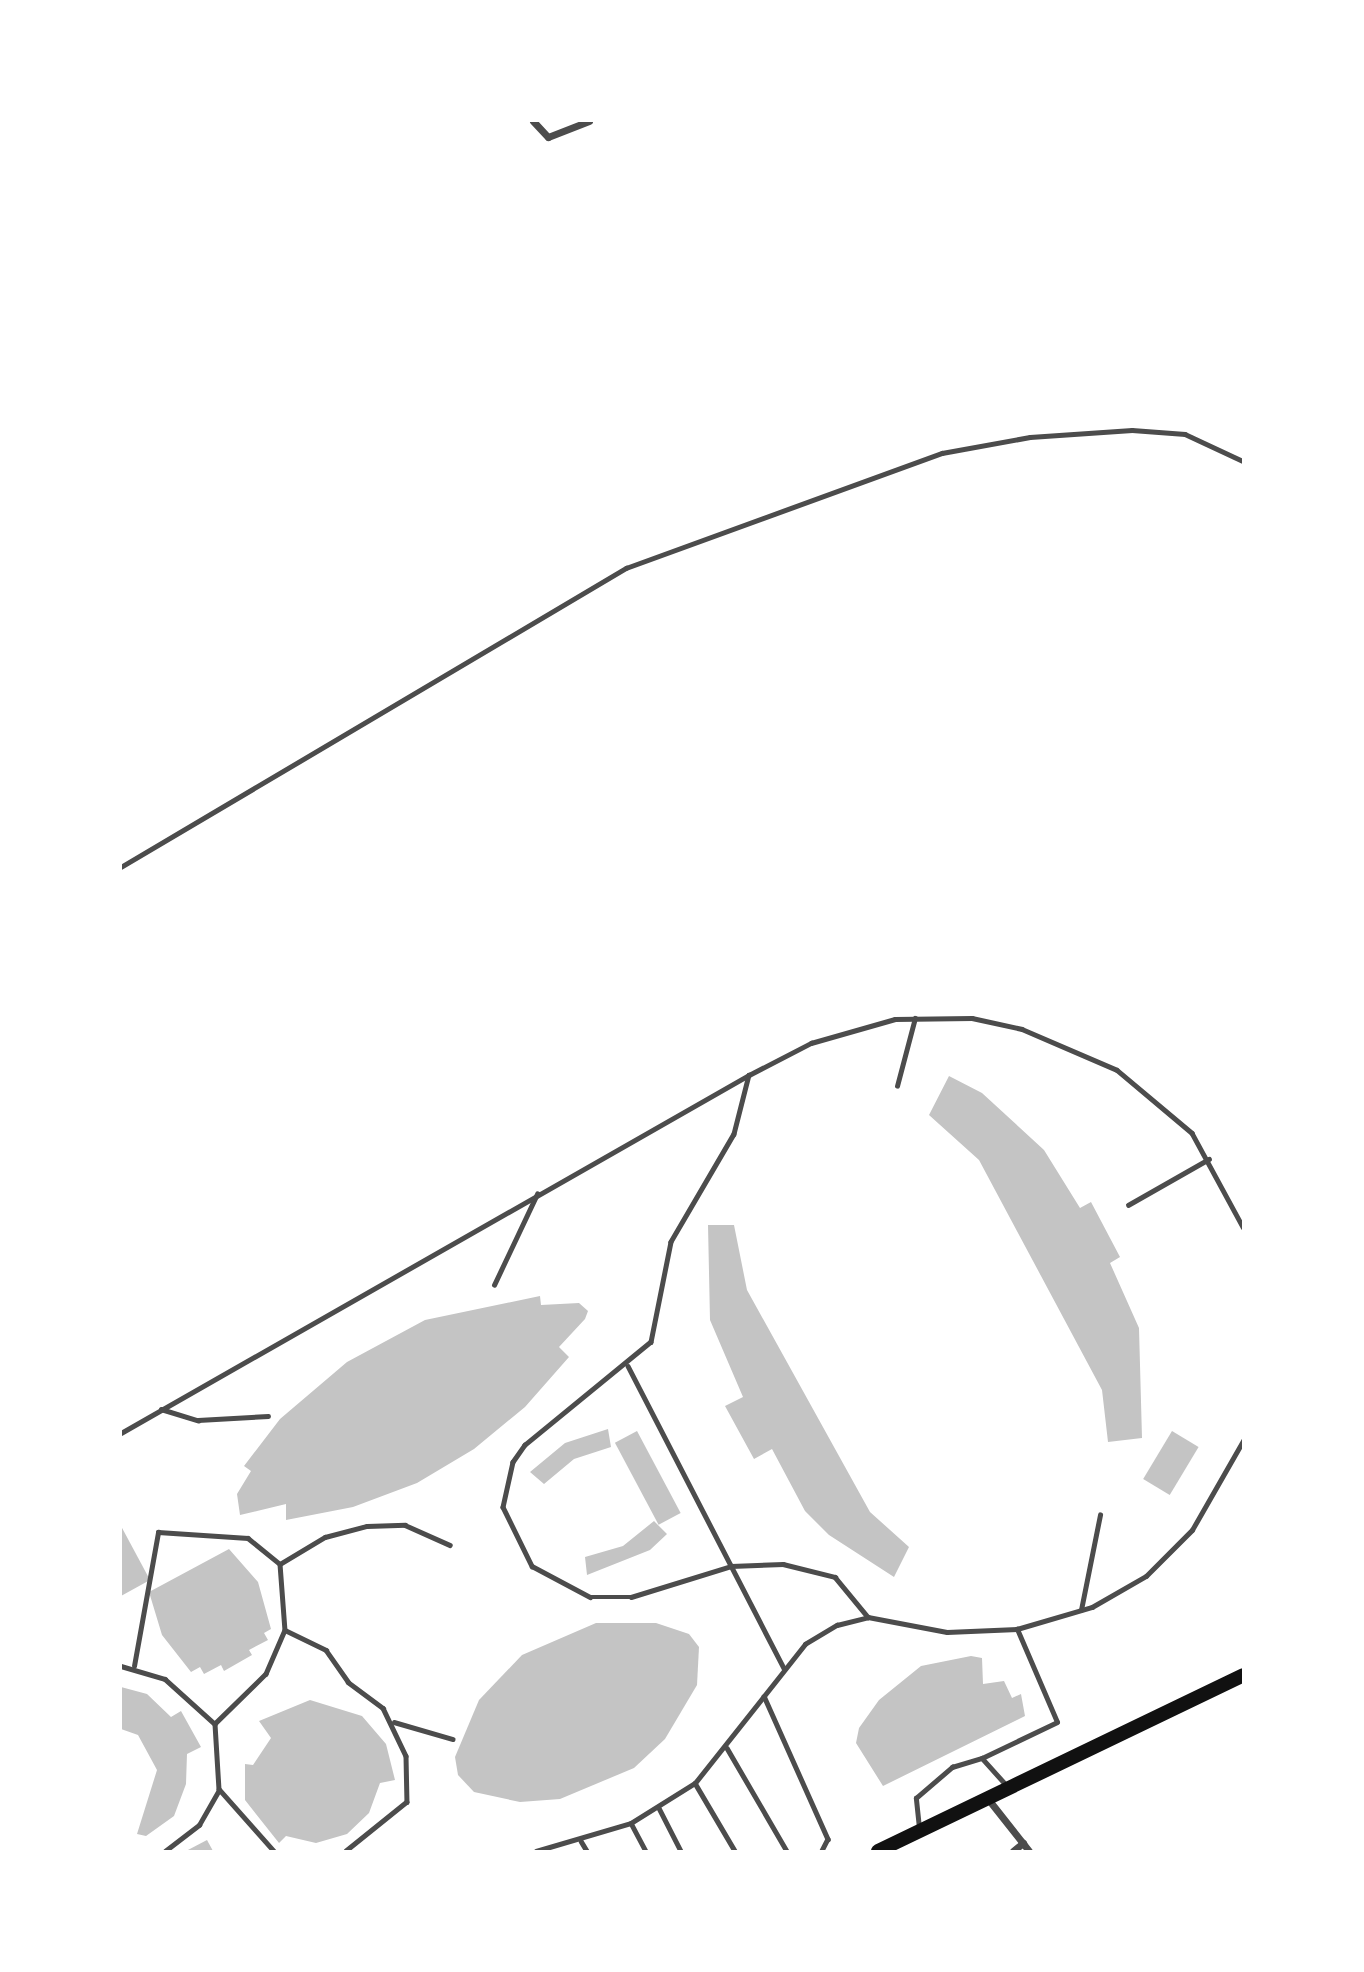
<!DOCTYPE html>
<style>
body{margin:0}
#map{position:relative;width:1364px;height:1972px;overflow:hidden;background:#fff;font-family:"IBM Plex Serif",serif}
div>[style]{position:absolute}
.building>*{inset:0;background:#c4c4c4;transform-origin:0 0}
.service>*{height:4.5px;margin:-2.25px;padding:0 2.25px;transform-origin:2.25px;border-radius:2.25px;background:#4c4c4c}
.minor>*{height:7px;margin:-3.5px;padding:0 3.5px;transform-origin:3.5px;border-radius:3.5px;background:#4c4c4c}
.primary>*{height:14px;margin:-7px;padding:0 7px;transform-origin:7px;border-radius:7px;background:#111}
span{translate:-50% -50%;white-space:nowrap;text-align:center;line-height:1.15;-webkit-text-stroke:7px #fff;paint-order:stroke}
.frame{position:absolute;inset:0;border:122px solid #fff;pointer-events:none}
</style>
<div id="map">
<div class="building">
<div style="clip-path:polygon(949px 1076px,982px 1093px,1044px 1150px,1080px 1208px,1091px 1202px,1120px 1257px,1110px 1263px,1139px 1328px,1142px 1438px,1108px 1442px,1102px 1390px,979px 1160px,929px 1115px)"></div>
<div style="clip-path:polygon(708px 1225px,734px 1225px,747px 1290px,870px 1512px,909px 1547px,894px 1577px,829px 1535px,805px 1511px,772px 1449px,754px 1459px,725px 1406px,743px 1397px,710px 1320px)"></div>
<div style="clip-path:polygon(540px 1296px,541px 1305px,579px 1303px,588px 1311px,585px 1319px,559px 1347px,569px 1357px,525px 1407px,474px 1449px,417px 1483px,353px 1507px,286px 1520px,286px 1504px,240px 1515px,237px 1494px,251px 1471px,244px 1466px,280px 1419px,347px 1362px,425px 1320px)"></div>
<div style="clip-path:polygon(608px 1429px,611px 1447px,574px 1459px,544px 1484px,530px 1472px,565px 1443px)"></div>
<div style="left:637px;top:1431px;width:93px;height:25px;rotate:62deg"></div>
<div style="left:1172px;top:1431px;width:31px;height:56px;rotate:31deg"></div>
<div style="clip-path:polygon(654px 1521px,667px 1534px,650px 1550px,587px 1575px,585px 1557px,623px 1546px)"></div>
<div style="clip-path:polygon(121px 1526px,150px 1580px,121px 1596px)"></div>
<div style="clip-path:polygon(229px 1549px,258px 1582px,271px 1629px,264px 1633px,268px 1640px,249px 1650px,252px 1655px,224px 1671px,221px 1665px,204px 1674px,200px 1667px,191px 1672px,162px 1635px,149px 1592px)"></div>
<div style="clip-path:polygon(596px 1623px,656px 1623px,689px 1634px,699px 1647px,697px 1685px,665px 1739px,634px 1768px,560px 1799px,520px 1802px,474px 1792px,458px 1775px,455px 1757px,479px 1700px,522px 1655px)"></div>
<div style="clip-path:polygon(971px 1656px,982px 1658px,983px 1684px,1004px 1681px,1012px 1698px,1021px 1694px,1025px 1716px,883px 1786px,856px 1743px,859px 1728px,879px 1700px,921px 1666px)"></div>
<div style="clip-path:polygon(121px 1687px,147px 1694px,171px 1717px,181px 1711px,201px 1747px,187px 1754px,186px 1784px,174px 1816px,146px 1836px,137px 1834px,157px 1770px,138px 1735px,121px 1729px)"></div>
<div style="clip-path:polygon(310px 1700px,362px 1716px,386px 1744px,395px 1780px,380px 1783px,369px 1813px,347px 1834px,316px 1843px,286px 1836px,279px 1843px,245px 1800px,245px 1764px,253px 1765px,271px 1738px,259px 1721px)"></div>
<div style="clip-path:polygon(207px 1840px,213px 1851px,186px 1851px)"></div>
</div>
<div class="service">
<div style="left:121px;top:867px;width:587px;rotate:-30.63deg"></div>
<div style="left:626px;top:568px;width:336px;rotate:-20deg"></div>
<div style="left:942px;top:453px;width:89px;rotate:-10.3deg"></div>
<div style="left:1030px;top:437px;width:102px;rotate:-3.9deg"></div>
<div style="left:1132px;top:430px;width:53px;rotate:4.3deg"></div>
<div style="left:1185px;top:434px;width:64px;rotate:25deg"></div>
<div style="left:749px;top:1075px;width:61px;rotate:104.3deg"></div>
<div style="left:734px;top:1134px;width:125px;rotate:120.3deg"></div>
<div style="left:671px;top:1242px;width:102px;rotate:101.3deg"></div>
<div style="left:651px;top:1342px;width:163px;rotate:140.7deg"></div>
<div style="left:525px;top:1445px;width:21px;rotate:125deg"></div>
<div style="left:513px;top:1462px;width:46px;rotate:102.5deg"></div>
<div style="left:503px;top:1507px;width:66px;rotate:63.8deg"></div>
<div style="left:532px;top:1566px;width:66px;rotate:28.1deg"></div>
<div style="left:590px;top:1597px;width:41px"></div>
<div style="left:631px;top:1597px;width:105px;rotate:-17.2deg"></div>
<div style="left:731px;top:1566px;width:52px;rotate:-2.2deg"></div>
<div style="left:783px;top:1564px;width:54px;rotate:14deg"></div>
<div style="left:835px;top:1577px;width:52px;rotate:50.5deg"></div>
<div style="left:897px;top:1086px;width:70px;rotate:-75.2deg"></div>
<div style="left:1128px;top:1205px;width:93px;rotate:-29.6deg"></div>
<div style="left:494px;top:1285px;width:101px;rotate:-64.7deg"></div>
<div style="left:628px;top:1366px;width:340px;rotate:62.7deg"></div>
<div style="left:161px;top:1409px;width:39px;rotate:17deg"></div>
<div style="left:198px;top:1420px;width:70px;rotate:-3.3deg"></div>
<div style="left:121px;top:1433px;width:723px;rotate:-29.69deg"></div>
<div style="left:749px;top:1075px;width:70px;rotate:-27.3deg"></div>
<div style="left:811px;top:1043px;width:87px;rotate:-15.9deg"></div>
<div style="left:895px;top:1019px;width:77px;rotate:-0.7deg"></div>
<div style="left:972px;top:1018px;width:51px;rotate:12.4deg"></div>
<div style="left:1022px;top:1029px;width:103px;rotate:23.3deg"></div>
<div style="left:1117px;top:1070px;width:98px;rotate:40deg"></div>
<div style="left:1192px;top:1133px;width:107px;rotate:61.5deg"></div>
<div style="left:280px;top:1564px;width:52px;rotate:-31deg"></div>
<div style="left:325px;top:1537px;width:43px;rotate:-14.7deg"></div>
<div style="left:367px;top:1526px;width:38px;rotate:-2deg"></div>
<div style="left:405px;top:1525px;width:49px;rotate:24deg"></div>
<div style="left:1081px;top:1610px;width:97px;rotate:-78.7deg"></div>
<div style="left:285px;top:1630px;width:46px;rotate:26deg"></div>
<div style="left:326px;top:1650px;width:39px;rotate:55deg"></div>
<div style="left:348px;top:1682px;width:44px;rotate:36.6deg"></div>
<div style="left:383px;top:1708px;width:53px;rotate:64.4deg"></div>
<div style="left:406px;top:1756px;width:46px;rotate:88.8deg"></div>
<div style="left:407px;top:1802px;width:78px;rotate:141.2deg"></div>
<div style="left:121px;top:1666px;width:46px;rotate:16.5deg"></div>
<div style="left:165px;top:1679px;width:67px;rotate:42deg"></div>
<div style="left:215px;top:1724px;width:65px;rotate:86.5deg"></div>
<div style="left:219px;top:1789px;width:83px;rotate:48.4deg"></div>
<div style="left:134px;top:1666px;width:136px;rotate:-79.8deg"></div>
<div style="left:158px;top:1532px;width:90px;rotate:3.8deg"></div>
<div style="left:248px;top:1538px;width:41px;rotate:39.1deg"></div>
<div style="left:280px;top:1564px;width:66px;rotate:85.7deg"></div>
<div style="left:285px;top:1630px;width:48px;rotate:113.4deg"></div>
<div style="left:266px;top:1674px;width:71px;rotate:135.6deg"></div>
<div style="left:764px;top:1696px;width:157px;rotate:65.9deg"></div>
<div style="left:828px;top:1839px;width:13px;rotate:117deg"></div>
<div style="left:394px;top:1722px;width:61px;rotate:16.1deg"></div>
<div style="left:727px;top:1748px;width:119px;rotate:59.8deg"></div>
<div style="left:982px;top:1758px;width:83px;rotate:-25.6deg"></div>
<div style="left:1057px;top:1722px;width:101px;rotate:-113.3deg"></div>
<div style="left:695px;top:1783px;width:79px;rotate:59.5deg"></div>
<div style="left:659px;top:1808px;width:48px;rotate:62.9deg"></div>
<div style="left:631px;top:1823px;width:32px;rotate:62deg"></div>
<div style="left:919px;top:1828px;width:30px;rotate:-96deg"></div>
<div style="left:916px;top:1798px;width:48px;rotate:-40.7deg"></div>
<div style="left:952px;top:1767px;width:31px;rotate:-17deg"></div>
<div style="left:982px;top:1758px;width:39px;rotate:48deg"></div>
<div style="left:581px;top:1841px;width:12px;rotate:59deg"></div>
<div style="left:165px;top:1851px;width:43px;rotate:-37.4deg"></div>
<div style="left:199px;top:1825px;width:40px;rotate:-60.3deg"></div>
<div style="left:536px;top:1851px;width:99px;rotate:-16.4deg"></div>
<div style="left:631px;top:1823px;width:75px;rotate:-32deg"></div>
<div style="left:695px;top:1783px;width:177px;rotate:-51.6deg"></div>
<div style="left:805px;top:1644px;width:37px;rotate:-31deg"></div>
<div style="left:837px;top:1625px;width:32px;rotate:-14deg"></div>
<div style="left:868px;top:1617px;width:80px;rotate:10.8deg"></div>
<div style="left:947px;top:1632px;width:70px;rotate:-2.5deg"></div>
<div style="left:1017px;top:1629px;width:78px;rotate:-16.3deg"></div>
<div style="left:1092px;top:1607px;width:62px;rotate:-29.9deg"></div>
<div style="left:1146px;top:1576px;width:65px;rotate:-45deg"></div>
<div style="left:1192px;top:1530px;width:103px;rotate:-60.2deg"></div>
</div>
<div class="minor">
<div style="left:533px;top:121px;width:22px;rotate:47deg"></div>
<div style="left:548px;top:137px;width:44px;rotate:-21.3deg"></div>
<div style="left:988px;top:1799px;width:66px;rotate:51.7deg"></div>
<div style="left:1013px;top:1851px;width:13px;rotate:-39deg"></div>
</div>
<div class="primary">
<div style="left:878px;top:1851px;width:405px;rotate:-25.7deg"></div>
</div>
<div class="frame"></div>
</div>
